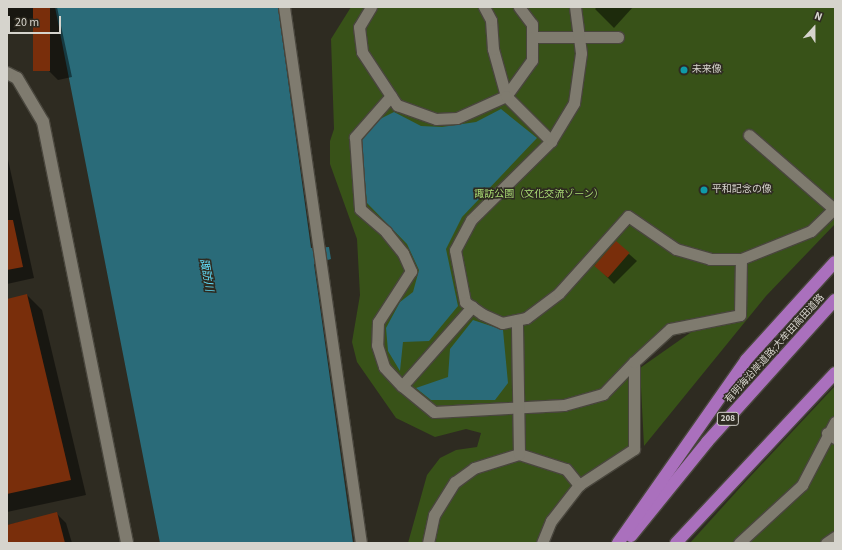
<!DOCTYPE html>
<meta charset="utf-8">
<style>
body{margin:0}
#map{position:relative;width:842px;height:550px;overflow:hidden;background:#2e2b21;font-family:"Source Sans 3","Noto Sans JP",sans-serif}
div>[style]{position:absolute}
.green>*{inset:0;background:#385218}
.water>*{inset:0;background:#2a6b79}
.shadow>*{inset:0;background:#0007}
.building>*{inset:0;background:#792e0b;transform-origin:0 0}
.roads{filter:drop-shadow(1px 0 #49463d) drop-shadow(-1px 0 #49463d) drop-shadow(0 1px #49463d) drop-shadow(0 -1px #49463d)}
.service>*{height:11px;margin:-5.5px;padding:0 5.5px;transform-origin:5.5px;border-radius:5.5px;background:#7f7b6f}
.tertiary>*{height:12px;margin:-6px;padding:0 6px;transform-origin:6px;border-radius:6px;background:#7f7b6f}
.motorway>*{height:12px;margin:-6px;padding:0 6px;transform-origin:6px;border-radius:6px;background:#aa70bd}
.dots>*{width:11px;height:11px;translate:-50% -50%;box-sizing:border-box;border:2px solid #2e2b21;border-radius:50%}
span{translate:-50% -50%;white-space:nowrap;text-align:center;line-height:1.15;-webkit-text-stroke:3px #2e2b21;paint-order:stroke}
.shield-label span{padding:1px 3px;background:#2e2b21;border:1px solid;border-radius:3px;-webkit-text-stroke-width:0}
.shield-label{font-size:9px;color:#d6d4cd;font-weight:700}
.poi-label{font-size:10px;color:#d6d4cd}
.left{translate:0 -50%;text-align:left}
.park-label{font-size:10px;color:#aadc74}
.street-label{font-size:10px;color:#d6d4cd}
.water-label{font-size:11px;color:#61dcf8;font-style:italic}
.frame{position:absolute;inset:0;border:8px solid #d6d4cd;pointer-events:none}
.north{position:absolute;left:794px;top:8px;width:40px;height:40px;-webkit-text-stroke:3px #2e2b21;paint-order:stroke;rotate:21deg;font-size:11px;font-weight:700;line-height:16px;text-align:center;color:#d6d4cd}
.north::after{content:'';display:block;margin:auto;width:14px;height:18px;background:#d6d4cd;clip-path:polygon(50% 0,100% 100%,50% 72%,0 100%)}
.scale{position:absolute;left:8px;top:16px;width:53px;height:18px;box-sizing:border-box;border:2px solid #d6d4cd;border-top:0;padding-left:5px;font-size:12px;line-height:14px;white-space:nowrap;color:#d6d4cd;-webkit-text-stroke:3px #2e2b21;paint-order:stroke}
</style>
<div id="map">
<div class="green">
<div style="clip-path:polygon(351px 7px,835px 7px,835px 224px,766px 296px,644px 446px,640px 368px,707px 321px,670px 329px,634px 362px,634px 449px,579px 485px,542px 543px,408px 543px,427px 475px,440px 458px,456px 450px,477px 447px,481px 433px,466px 429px,435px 437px,396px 418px,357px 362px,352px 342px,360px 295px,357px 239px,330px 164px,330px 141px,334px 129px,331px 39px)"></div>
<div style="clip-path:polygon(835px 386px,835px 543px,690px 543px,746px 481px)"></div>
</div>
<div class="water">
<div style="clip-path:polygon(55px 7px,278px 7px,311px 248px,329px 247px,331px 259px,314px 264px,353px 543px,160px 543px)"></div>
<div style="clip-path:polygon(501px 109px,537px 138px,462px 217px,446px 249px,458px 306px,429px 341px,403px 342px,400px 371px,388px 351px,386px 328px,400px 302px,413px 292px,419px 270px,407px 244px,367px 203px,361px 141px,378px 120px,394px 112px,421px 126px,442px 127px,476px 122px)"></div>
<div style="clip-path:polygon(473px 320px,503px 330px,508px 383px,495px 400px,431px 400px,416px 388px,448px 377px,450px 349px)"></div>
</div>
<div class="shadow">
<div style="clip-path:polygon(7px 7px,57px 7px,72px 77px,58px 80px,47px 69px,37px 20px,7px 33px)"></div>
<div style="clip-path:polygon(597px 7px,633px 7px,614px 28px,595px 9px)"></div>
<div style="clip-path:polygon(7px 155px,34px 278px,7px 284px)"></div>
<div style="clip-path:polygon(629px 254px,637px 261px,614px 284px,595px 265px)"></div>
<div style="clip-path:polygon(27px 295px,42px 310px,86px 495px,7px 512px,7px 300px)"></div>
<div style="clip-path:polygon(57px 514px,66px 523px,72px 543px,7px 543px,7px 525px)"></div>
</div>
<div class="building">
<div style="left:33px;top:7px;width:17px;height:64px"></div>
<div style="clip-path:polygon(7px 220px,13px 220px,23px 267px,7px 270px)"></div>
<div style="left:616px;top:241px;width:18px;height:33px;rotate:41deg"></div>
<div style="clip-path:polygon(27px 294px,71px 480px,7px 494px,7px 299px)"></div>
<div style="clip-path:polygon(57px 512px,65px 543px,7px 543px,7px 525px)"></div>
</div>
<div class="roads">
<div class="service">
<div style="left:284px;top:7px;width:542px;rotate:81.83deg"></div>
<div style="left:371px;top:7px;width:23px;rotate:121deg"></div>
<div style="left:359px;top:27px;width:25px;rotate:83deg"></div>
<div style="left:362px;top:52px;width:64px;rotate:56.6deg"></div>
<div style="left:397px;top:105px;width:41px;rotate:19.7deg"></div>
<div style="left:436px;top:119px;width:21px;rotate:-3deg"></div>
<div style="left:457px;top:118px;width:54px;rotate:-24.2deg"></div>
<div style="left:506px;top:96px;width:49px;rotate:-105.5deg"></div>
<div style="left:493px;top:49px;width:29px;rotate:-94deg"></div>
<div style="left:491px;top:20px;width:15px;rotate:-118deg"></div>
<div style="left:519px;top:7px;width:21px;rotate:53deg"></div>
<div style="left:532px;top:24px;width:36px;rotate:90deg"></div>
<div style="left:532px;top:60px;width:44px;rotate:125.8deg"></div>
<div style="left:506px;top:96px;width:64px;rotate:45deg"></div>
<div style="left:551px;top:141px;width:112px;rotate:135.4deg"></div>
<div style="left:471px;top:220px;width:34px;rotate:118deg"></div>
<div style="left:455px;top:250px;width:53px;rotate:79.1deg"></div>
<div style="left:465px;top:302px;width:21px;rotate:35deg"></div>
<div style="left:482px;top:314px;width:22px;rotate:24deg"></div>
<div style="left:502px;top:323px;width:25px;rotate:-12deg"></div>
<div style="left:526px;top:318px;width:41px;rotate:-37.1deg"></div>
<div style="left:559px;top:293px;width:103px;rotate:-48.1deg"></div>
<div style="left:628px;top:216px;width:58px;rotate:34.5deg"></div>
<div style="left:676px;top:249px;width:35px;rotate:16deg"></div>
<div style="left:710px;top:259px;width:31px"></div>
<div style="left:741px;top:259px;width:75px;rotate:-21.8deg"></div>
<div style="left:811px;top:231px;width:33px;rotate:-44deg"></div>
<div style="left:532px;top:37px;width:86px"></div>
<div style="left:391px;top:96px;width:55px;rotate:131.3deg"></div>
<div style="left:355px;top:137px;width:72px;rotate:86deg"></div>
<div style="left:360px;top:209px;width:35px;rotate:41deg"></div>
<div style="left:386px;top:232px;width:27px;rotate:51deg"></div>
<div style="left:403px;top:253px;width:20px;rotate:66deg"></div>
<div style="left:411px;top:271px;width:61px;rotate:122.9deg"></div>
<div style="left:378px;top:322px;width:23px;rotate:92deg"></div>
<div style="left:377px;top:345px;width:23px;rotate:72deg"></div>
<div style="left:384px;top:367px;width:26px;rotate:47deg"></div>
<div style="left:402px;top:386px;width:41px;rotate:39.1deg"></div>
<div style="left:434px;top:412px;width:130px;rotate:-3.1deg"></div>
<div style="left:564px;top:405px;width:41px;rotate:-15.8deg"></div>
<div style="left:603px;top:394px;width:45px;rotate:-45.9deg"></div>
<div style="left:749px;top:135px;width:113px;rotate:41deg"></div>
<div style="left:551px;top:141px;width:44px;rotate:-58.8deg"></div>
<div style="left:574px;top:103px;width:50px;rotate:-82deg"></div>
<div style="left:581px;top:53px;width:46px;rotate:-97.4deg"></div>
<div style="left:402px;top:386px;width:106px;rotate:-48.5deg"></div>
<div style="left:827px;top:433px;width:9px;rotate:32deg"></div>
<div style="left:519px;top:454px;width:49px;rotate:17.7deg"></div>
<div style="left:566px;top:469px;width:21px;rotate:51deg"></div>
<div style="left:428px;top:543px;width:29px;rotate:-78deg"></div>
<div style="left:434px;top:515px;width:39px;rotate:-58deg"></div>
<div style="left:455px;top:482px;width:24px;rotate:-36deg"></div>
<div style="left:474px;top:468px;width:47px;rotate:-17.3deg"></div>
<div style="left:519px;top:454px;width:134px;rotate:-90.9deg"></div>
<div style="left:542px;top:543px;width:24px;rotate:-68deg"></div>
<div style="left:551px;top:521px;width:46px;rotate:-52.1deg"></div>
<div style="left:579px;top:485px;width:66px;rotate:-33.2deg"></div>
<div style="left:634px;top:449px;width:87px;rotate:-90deg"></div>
<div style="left:634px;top:362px;width:49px;rotate:-42.5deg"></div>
<div style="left:670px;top:329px;width:71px;rotate:-11.3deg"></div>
<div style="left:740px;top:315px;width:56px;rotate:-89deg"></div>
<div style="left:739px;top:543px;width:86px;rotate:-42.6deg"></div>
<div style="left:802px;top:485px;width:71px;rotate:-62.4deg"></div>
<div style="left:826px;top:543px;width:11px;rotate:-34deg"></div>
</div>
<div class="tertiary">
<div style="left:7px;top:73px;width:11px;rotate:27deg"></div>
<div style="left:17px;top:78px;width:51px;rotate:59.4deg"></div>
<div style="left:43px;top:122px;width:429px;rotate:78.7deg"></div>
</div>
<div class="motorway">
<div style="left:631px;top:536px;width:121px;rotate:-51deg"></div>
<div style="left:707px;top:442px;width:191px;rotate:-48deg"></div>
<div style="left:618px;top:543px;width:223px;rotate:-55deg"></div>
<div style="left:746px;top:360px;width:132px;rotate:-47.8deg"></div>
<div style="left:676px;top:543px;width:233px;rotate:-46.9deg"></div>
</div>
</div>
<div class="dots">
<div style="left:684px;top:70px;background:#0f9aa8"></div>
<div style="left:704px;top:190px;background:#0f9aa8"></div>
</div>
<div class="shield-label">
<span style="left:728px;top:419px">208</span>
</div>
<div class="poi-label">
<span class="left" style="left:692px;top:70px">未来像</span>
<span class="left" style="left:712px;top:190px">平和記念の像</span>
</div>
<div class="park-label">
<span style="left:539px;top:195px">諏訪公園（文化交流ゾーン）</span>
</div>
<div class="street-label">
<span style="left:775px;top:349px;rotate:-48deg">有明海沿岸道路;大牟田高田道路</span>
</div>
<div class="water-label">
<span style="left:206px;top:275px;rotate:80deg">諏訪川</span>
</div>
<div class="frame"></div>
<div class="north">N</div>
<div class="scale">20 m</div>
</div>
